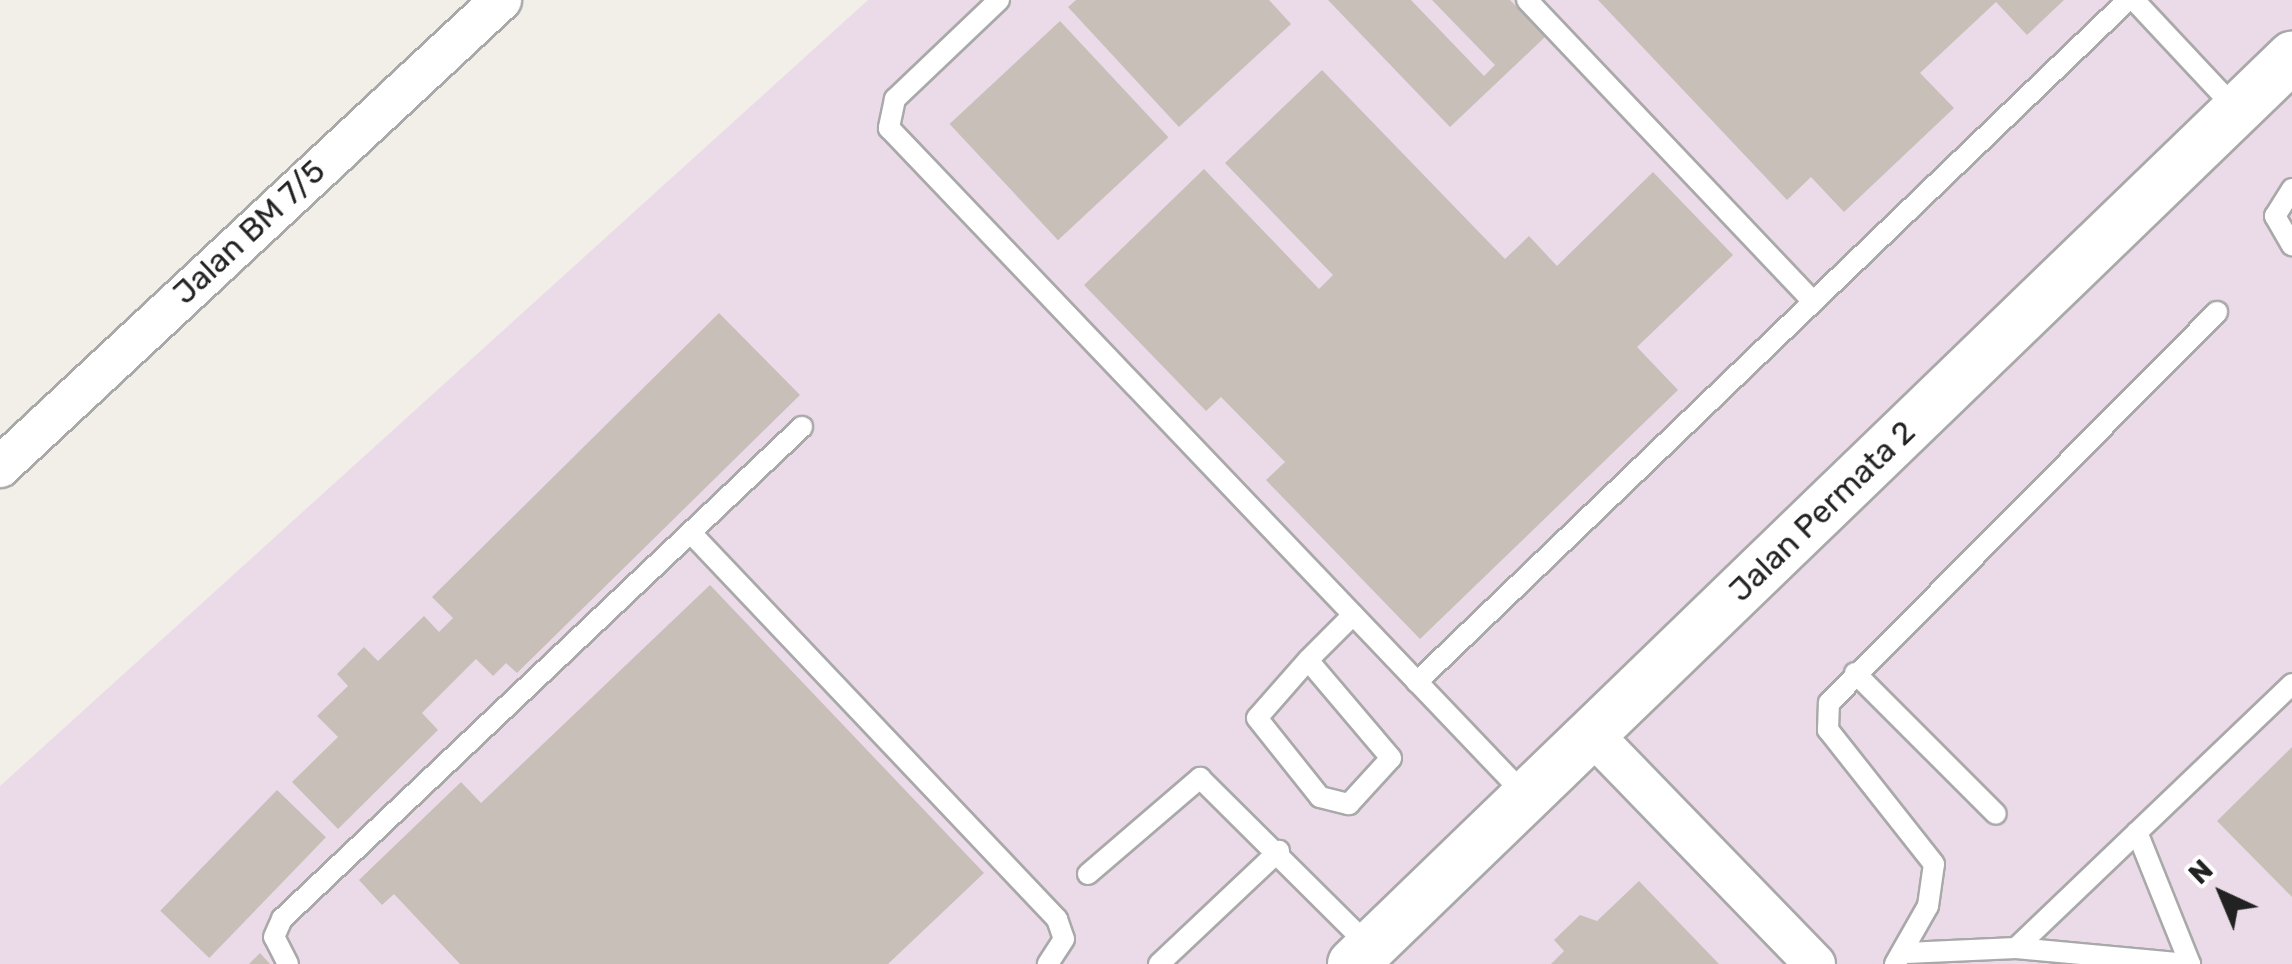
<!DOCTYPE html>
<style>
body{margin:0}
#map{position:relative;width:2292px;height:964px;overflow:hidden;background:#f2efe9;font-family:Rubik,sans-serif}
div>[style]{position:absolute}
.industrial>*{inset:0;background:#ebdbe8}
.building>*{inset:0;background:#c7bfb8;transform-origin:0 0}
.roads{filter:drop-shadow(2px 0 #a9a9a9) drop-shadow(-2px 0 #a9a9a9) drop-shadow(0 2px #a9a9a9) drop-shadow(0 -2px #a9a9a9)}
.service>*{height:20px;margin:-10px;padding:0 10px;transform-origin:10px;border-radius:10px;background:#fff}
.minor>*{height:40px;margin:-20px;padding:0 20px;transform-origin:20px;border-radius:20px;background:#fff}
.tertiary>*{height:50px;margin:-25px;padding:0 25px;transform-origin:25px;border-radius:25px;background:#fff}
span{translate:-50% -50%;white-space:nowrap;text-align:center;line-height:1.15;-webkit-text-stroke:8px #fff;paint-order:stroke}
.street-label{font-size:32px;color:#222}
.north{position:absolute;left:2172px;top:844px;width:100px;height:100px;-webkit-text-stroke:8px #fff;paint-order:stroke;rotate:316deg;font-size:28px;font-weight:700;line-height:40px;text-align:center;color:#222}
.north::after{content:'';display:block;margin:auto;width:35px;height:45px;background:#222;clip-path:polygon(50% 0,100% 100%,50% 72%,0 100%)}
</style>
<div id="map">
<div class="industrial">
<div style="clip-path:polygon(868px 0,2292px 0,2292px 964px,0 964px,0 786px)"></div>
</div>
<div class="building">
<div style="clip-path:polygon(1076px 0,1269px 0,1291px 24px,1179px 127px,1068px 7px)"></div>
<div style="clip-path:polygon(1328px 0,1411px 0,1484px 76px,1495px 65px,1432px 0,1510px 0,1545px 37px,1450px 127px)"></div>
<div style="clip-path:polygon(1598px 0,2064px 0,2027px 35px,1996px 2px,1920px 73px,1954px 108px,1844px 212px,1811px 177px,1787px 200px)"></div>
<div style="left:1060px;top:21px;width:159px;height:151px;rotate:47deg"></div>
<div style="clip-path:polygon(1322px 70px,1505px 259px,1529px 236px,1557px 266px,1653px 172px,1733px 255px,1637px 347px,1678px 390px,1420px 639px,1266px 480px,1285px 462px,1221px 397px,1206px 411px,1084px 285px,1204px 169px,1319px 289px,1333px 275px,1225px 163px)"></div>
<div style="clip-path:polygon(719px 313px,800px 395px,517px 673px,506px 663px,493px 676px,476px 659px,422px 713px,438px 730px,338px 829px,292px 782px,338px 737px,317px 716px,348px 686px,337px 674px,364px 647px,378px 661px,424px 616px,439px 632px,453px 618px,432px 597px)"></div>
<div style="clip-path:polygon(710px 585px,984px 873px,888px 964px,460px 964px,394px 894px,382px 905px,359px 880px,461px 782px,481px 803px)"></div>
<div style="clip-path:polygon(2292px 747px,2292px 897px,2217px 821px)"></div>
<div style="left:277px;top:790px;width:68px;height:168px;rotate:44deg"></div>
<div style="clip-path:polygon(1639px 881px,1719px 964px,1551px 964px,1564px 951px,1554px 940px,1580px 915px,1597px 921px)"></div>
<div style="clip-path:polygon(260px 953px,270px 964px,249px 964px)"></div>
</div>
<div class="roads">
<div class="service">
<div style="left:999px;top:0;width:144px;rotate:136.4deg"></div>
<div style="left:895px;top:99px;width:30px;rotate:102deg"></div>
<div style="left:889px;top:128px;width:923px;rotate:46.36deg"></div>
<div style="left:1527px;top:0;width:415px;rotate:46.5deg"></div>
<div style="left:2134px;top:0;width:151px;rotate:46.9deg"></div>
<div style="left:2292px;top:189px;width:32px;rotate:122deg"></div>
<div style="left:2275px;top:216px;width:34px;rotate:60deg"></div>
<div style="left:691px;top:533px;width:532px;rotate:46.52deg"></div>
<div style="left:1057px;top:919px;width:21px;rotate:71deg"></div>
<div style="left:1064px;top:939px;width:30px;rotate:123deg"></div>
<div style="left:1308px;top:660px;width:77px;rotate:131.3deg"></div>
<div style="left:1257px;top:718px;width:101px;rotate:51.4deg"></div>
<div style="left:1320px;top:797px;width:30px;rotate:14deg"></div>
<div style="left:1349px;top:804px;width:62px;rotate:-47.6deg"></div>
<div style="left:1391px;top:758px;width:128px;rotate:-130.3deg"></div>
<div style="left:1308px;top:660px;width:64px;rotate:-45deg"></div>
<div style="left:1855px;top:673px;width:199px;rotate:45deg"></div>
<div style="left:1417px;top:682px;width:985px;rotate:-43.81deg"></div>
<div style="left:2137px;top:832px;width:142px;rotate:68.1deg"></div>
<div style="left:1088px;top:874px;width:148px;rotate:-40.6deg"></div>
<div style="left:1200px;top:778px;width:240px;rotate:44.8deg"></div>
<div style="left:2016px;top:948px;width:382px;rotate:-43.7deg"></div>
<div style="left:1906px;top:953px;width:110px;rotate:-2.6deg"></div>
<div style="left:2016px;top:948px;width:175px;rotate:5.3deg"></div>
<div style="left:288px;top:964px;width:30px;rotate:-117deg"></div>
<div style="left:274px;top:937px;width:20px;rotate:-66deg"></div>
<div style="left:282px;top:919px;width:716px;rotate:-43.42deg"></div>
<div style="left:1159px;top:964px;width:165px;rotate:-43.3deg"></div>
<div style="left:1895px;top:964px;width:67px;rotate:-60.4deg"></div>
<div style="left:1928px;top:906px;width:42px;rotate:-81.9deg"></div>
<div style="left:1934px;top:864px;width:171px;rotate:-128.3deg"></div>
<div style="left:1828px;top:730px;width:27px;rotate:-88deg"></div>
<div style="left:1829px;top:703px;width:551px;rotate:-45.22deg"></div>
</div>
<div class="minor">
<div style="left:0;top:467px;width:685px;rotate:-42.99deg"></div>
<div style="left:1591px;top:733px;width:322px;rotate:45.9deg"></div>
</div>
<div class="tertiary">
<div style="left:1353px;top:964px;width:1306px;rotate:-44.01deg"></div>
</div>
</div>
<div class="street-label">
<span style="left:249px;top:232px;rotate:-43deg">Jalan BM 7/5</span>
<span style="left:1822px;top:511px;rotate:-44deg">Jalan Permata 2</span>
</div>
<div class="north">N</div>
</div>
